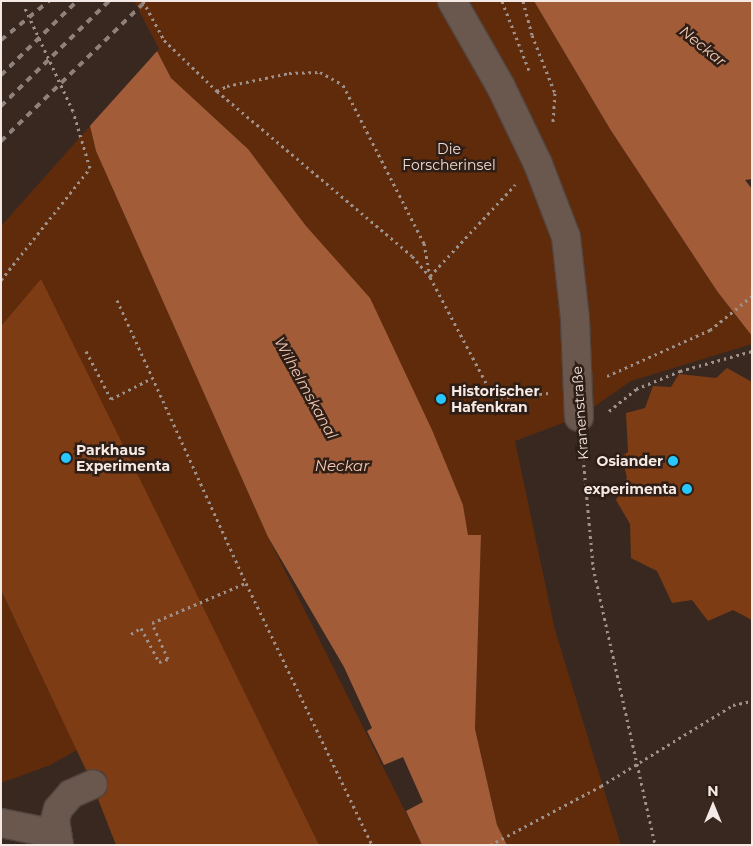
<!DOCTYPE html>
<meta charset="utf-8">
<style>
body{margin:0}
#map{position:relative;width:753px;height:846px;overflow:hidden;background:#382820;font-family:Montserrat,sans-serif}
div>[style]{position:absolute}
.green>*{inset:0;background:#5f2b0b}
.water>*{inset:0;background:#a25d38}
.pier>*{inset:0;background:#382820}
.building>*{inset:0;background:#7e3c15}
.path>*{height:3px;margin-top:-1.5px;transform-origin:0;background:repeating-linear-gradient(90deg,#9e918b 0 2.5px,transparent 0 6.5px)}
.roads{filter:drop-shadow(1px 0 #52443e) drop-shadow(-1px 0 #52443e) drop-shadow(0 1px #52443e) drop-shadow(0 -1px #52443e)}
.minor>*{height:28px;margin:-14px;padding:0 14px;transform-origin:14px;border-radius:14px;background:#6a574e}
.rail>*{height:4px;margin-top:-2px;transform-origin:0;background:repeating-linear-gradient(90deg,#8f817a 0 6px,transparent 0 12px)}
.dots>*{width:14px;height:14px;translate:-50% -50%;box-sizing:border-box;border:2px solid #2e1e16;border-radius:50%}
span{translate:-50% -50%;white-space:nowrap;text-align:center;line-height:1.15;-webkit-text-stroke:5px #2e1e16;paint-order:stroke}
.park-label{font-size:14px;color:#f1ddd3}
.poi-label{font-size:14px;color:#f4e9e4;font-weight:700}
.left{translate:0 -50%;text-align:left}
.right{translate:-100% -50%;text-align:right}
.street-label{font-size:14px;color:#f4e9e4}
.water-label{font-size:15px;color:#f2c9b5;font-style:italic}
.frame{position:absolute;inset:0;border:2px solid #f4e9e4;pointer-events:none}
.north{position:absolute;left:688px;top:781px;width:50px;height:50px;-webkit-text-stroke:4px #2e1e16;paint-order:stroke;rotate:0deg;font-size:14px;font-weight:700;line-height:20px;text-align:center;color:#f4e9e4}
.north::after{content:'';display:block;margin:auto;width:18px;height:22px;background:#f4e9e4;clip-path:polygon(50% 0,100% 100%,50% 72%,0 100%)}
</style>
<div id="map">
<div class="green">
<div style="clip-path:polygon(131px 1px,534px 1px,610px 129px,717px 291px,752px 336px,752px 344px,631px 381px,579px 417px,515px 441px,555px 630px,621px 845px,507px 845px,497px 825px,475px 729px,481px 535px,468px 535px,463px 505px,306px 226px,248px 149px,171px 78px)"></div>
<div style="clip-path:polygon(90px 126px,96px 151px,268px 537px,422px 845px,319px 845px,41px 280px,1px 326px,1px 226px)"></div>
<div style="clip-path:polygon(1px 590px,77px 750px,48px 766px,1px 783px)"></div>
</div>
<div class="water">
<div style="clip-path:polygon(131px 1px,171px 78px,248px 149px,306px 226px,370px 298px,432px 430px,463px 505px,468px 535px,481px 535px,475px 729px,497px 825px,507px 845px,422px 845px,406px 811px,423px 802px,403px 757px,384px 765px,367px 731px,372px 728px,344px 667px,268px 537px,96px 151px,90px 126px)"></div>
<div style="clip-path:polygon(534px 1px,752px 1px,752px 179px,745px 180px,752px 189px,752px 336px,717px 291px,610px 129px)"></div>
</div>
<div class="pier">
<div style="clip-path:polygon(23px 1px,134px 1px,159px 49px,88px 128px)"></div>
</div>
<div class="building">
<div style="clip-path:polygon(41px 279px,201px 603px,319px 845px,116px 845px,98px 799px,106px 793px,107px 778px,102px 771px,86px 770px,1px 590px,1px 326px)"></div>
<div style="clip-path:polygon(727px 368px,752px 382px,752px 620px,733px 610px,708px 621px,692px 600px,672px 603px,657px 571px,631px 558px,630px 524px,616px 500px,627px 478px,622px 456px,628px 452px,626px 413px,645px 408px,653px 386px,671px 387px,679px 374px,716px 378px)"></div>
</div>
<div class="path">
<div style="left:143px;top:1px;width:44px;rotate:61.7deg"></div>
<div style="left:164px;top:40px;width:74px;rotate:43.9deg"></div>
<div style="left:217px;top:91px;width:255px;rotate:40.2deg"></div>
<div style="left:412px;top:256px;width:28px;rotate:49deg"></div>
<div style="left:430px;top:277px;width:137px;rotate:62.1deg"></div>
<div style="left:494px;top:398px;width:55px;rotate:-5.2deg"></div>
<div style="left:502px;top:1px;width:77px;rotate:68.7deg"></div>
<div style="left:523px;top:1px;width:35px;rotate:75deg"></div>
<div style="left:532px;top:35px;width:62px;rotate:68.4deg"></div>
<div style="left:555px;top:93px;width:31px;rotate:94deg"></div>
<div style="left:217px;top:91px;width:11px;rotate:-27deg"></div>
<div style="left:227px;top:86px;width:63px;rotate:-11.8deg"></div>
<div style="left:289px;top:73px;width:31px;rotate:-2deg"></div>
<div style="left:320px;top:72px;width:26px;rotate:29deg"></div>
<div style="left:343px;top:85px;width:178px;rotate:62.9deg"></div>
<div style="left:424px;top:243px;width:34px;rotate:80deg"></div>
<div style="left:430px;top:276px;width:125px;rotate:-47deg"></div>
<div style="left:1px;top:280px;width:143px;rotate:-51.5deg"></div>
<div style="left:90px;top:168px;width:59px;rotate:-106.6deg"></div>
<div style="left:73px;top:111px;width:114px;rotate:-115deg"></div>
<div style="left:117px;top:300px;width:311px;rotate:65.5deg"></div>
<div style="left:246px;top:583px;width:291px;rotate:64.3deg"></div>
<div style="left:86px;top:351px;width:54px;rotate:62.5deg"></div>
<div style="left:111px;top:399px;width:46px;rotate:-27.1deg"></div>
<div style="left:607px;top:376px;width:113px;rotate:-24.1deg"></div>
<div style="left:710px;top:330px;width:54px;rotate:-39deg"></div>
<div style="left:609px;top:411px;width:35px;rotate:-39deg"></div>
<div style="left:636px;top:389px;width:48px;rotate:-22.2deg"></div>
<div style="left:680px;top:371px;width:75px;rotate:-15.5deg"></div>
<div style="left:582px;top:445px;width:122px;rotate:84.8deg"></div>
<div style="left:593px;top:567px;width:285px;rotate:77.4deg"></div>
<div style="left:131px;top:634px;width:12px;rotate:-31deg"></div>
<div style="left:141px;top:628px;width:38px;rotate:62deg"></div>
<div style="left:159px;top:662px;width:9px;rotate:-18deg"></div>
<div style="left:168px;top:659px;width:39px;rotate:-114deg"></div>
<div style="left:152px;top:623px;width:102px;rotate:-23.1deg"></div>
<div style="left:490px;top:845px;width:126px;rotate:-28deg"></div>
<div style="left:601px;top:786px;width:155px;rotate:-31.5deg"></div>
<div style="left:733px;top:705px;width:19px;rotate:-12deg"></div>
</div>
<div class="roads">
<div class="minor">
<div style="left:452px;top:1px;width:99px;rotate:60.3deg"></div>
<div style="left:501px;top:87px;width:85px;rotate:64.3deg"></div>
<div style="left:538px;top:164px;width:78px;rotate:69deg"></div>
<div style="left:566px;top:237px;width:82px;rotate:83.7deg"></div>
<div style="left:575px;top:319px;width:98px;rotate:87.7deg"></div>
<div style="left:1px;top:823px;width:56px;rotate:11.3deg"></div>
<div style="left:59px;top:845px;width:25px;rotate:-99deg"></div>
<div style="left:55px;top:820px;width:11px;rotate:-75deg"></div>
<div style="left:58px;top:809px;width:20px;rotate:-49deg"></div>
<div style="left:71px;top:794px;width:24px;rotate:-24deg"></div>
</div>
</div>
<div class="rail">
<div style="left:1px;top:40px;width:62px;rotate:-39.1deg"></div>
<div style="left:1px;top:75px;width:106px;rotate:-44.2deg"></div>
<div style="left:1px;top:106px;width:151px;rotate:-44.2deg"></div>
<div style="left:1px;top:141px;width:202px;rotate:-44deg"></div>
</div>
<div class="dots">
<div style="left:441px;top:399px;background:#28c8ff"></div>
<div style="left:66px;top:458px;background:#28c8ff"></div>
<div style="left:673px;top:461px;background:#28c8ff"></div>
<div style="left:687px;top:489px;background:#28c8ff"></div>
</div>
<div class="park-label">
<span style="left:449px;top:157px">Die<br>Forscherinsel</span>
</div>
<div class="poi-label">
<span class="left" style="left:451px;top:399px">Historischer<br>Hafenkran</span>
<span class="left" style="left:76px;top:458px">Parkhaus<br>Experimenta</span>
<span class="right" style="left:663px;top:461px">Osiander</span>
<span class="right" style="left:677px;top:489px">experimenta</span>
</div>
<div class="street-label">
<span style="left:580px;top:413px;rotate:-94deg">Kranenstraße</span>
</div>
<div class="water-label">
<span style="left:703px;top:46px;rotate:39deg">Neckar</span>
<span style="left:306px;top:388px;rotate:61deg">Wilhelmskanal</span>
<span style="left:342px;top:466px">Neckar</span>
</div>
<div class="frame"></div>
<div class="north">N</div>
</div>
